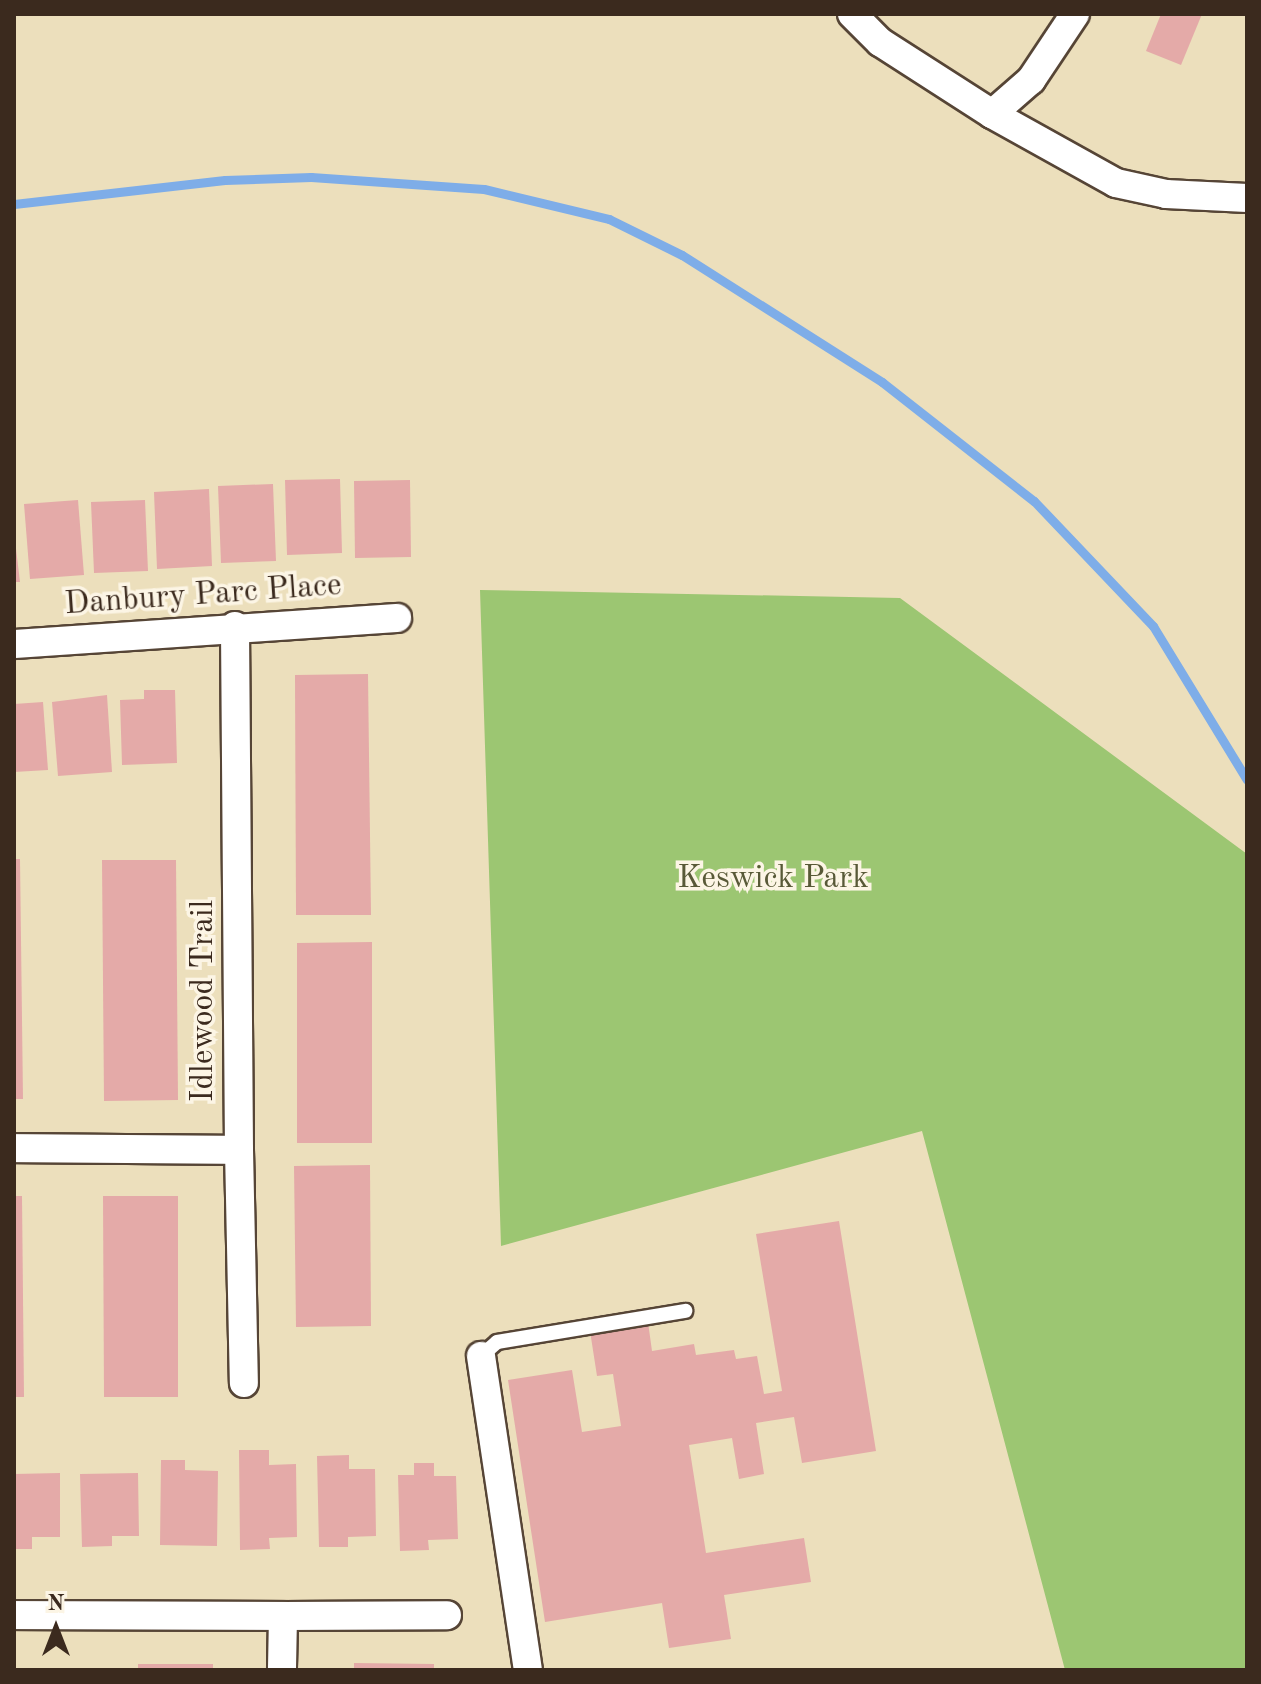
<!DOCTYPE html>
<style>
body{margin:0}
#map{position:relative;width:1261px;height:1684px;overflow:hidden;background:#ecdfbc;font-family:"Old Standard TT",serif}
div>[style]{position:absolute}
.green>*{inset:0;background:#9cc672}
.stream>*{height:9px;margin:-4.5px;padding:0 4.5px;transform-origin:4.5px;border-radius:4.5px;background:#7eade8}
.building>*{inset:0;background:#e4aaa8}
.roads{filter:drop-shadow(2px 0 #564536) drop-shadow(-2px 0 #564536) drop-shadow(0 2px #564536) drop-shadow(0 -2px #564536)}
.service>*{height:14px;margin:-7px;padding:0 7px;transform-origin:7px;border-radius:7px;background:#fff}
.minor>*{height:28px;margin:-14px;padding:0 14px;transform-origin:14px;border-radius:14px;background:#fff}
span{translate:-50% -50%;white-space:nowrap;text-align:center;line-height:1.15;-webkit-text-stroke:7px #fcf5e5;paint-order:stroke}
.street-label{font-size:32px;color:#3b2a1e}
.park-label{font-size:32px;color:#585937}
.frame{position:absolute;inset:0;border:16px solid #3b2a1e;pointer-events:none}
.north{position:absolute;left:16px;top:1588px;width:80px;height:80px;-webkit-text-stroke:6px #fcf5e5;paint-order:stroke;rotate:0deg;font-size:22px;font-weight:700;line-height:32px;text-align:center;color:#3b2a1e}
.north::after{content:'';display:block;margin:auto;width:28px;height:36px;background:#3b2a1e;clip-path:polygon(50% 0,100% 100%,50% 72%,0 100%)}
</style>
<div id="map">
<div class="green">
<i style="clip-path:polygon(480px 590px,900px 598px,1247px 854px,1247px 1670px,1065px 1670px,922px 1131px,501px 1246px)"></i>
</div>
<div class="stream">
<i style="left:14px;top:204px;width:212px;rotate:-6.5deg"></i>
<i style="left:225px;top:180px;width:86px;rotate:-2deg"></i>
<i style="left:311px;top:177px;width:173px;rotate:4deg"></i>
<i style="left:484px;top:189px;width:129px;rotate:13.5deg"></i>
<i style="left:609px;top:219px;width:81px;rotate:26.3deg"></i>
<i style="left:682px;top:255px;width:237px;rotate:32.4deg"></i>
<i style="left:882px;top:382px;width:193px;rotate:38.1deg"></i>
<i style="left:1034px;top:501px;width:173px;rotate:46.4deg"></i>
<i style="left:1153px;top:626px;width:180px;rotate:58.6deg"></i>
</div>
<div class="building">
<i style="clip-path:polygon(1161px 14px,1202px 14px,1181px 65px,1146px 51px)"></i>
<i style="clip-path:polygon(340px 479px,342px 553px,287px 555px,285px 480px)"></i>
<i style="clip-path:polygon(410px 480px,411px 557px,355px 558px,354px 481px)"></i>
<i style="clip-path:polygon(273px 484px,276px 561px,221px 563px,218px 486px)"></i>
<i style="clip-path:polygon(209px 489px,212px 566px,157px 569px,154px 492px)"></i>
<i style="clip-path:polygon(78px 500px,84px 575px,30px 579px,24px 504px)"></i>
<i style="clip-path:polygon(145px 500px,148px 571px,94px 573px,91px 502px)"></i>
<i style="clip-path:polygon(14px 532px,20px 582px,14px 582px)"></i>
<i style="clip-path:polygon(368px 674px,371px 915px,296px 915px,295px 675px)"></i>
<i style="clip-path:polygon(144px 690px,175px 690px,177px 763px,122px 765px,120px 700px,144px 699px)"></i>
<i style="clip-path:polygon(107px 695px,112px 772px,58px 776px,52px 702px)"></i>
<i style="clip-path:polygon(43px 702px,48px 770px,14px 772px,14px 704px)"></i>
<i style="clip-path:polygon(14px 859px,20px 859px,23px 1099px,14px 1099px)"></i>
<i style="clip-path:polygon(102px 860px,176px 860px,178px 1100px,104px 1101px)"></i>
<i style="clip-path:polygon(372px 942px,372px 1143px,297px 1143px,297px 943px)"></i>
<i style="clip-path:polygon(370px 1165px,371px 1326px,296px 1327px,294px 1166px)"></i>
<i style="clip-path:polygon(14px 1196px,22px 1196px,24px 1397px,14px 1397px)"></i>
<i style="clip-path:polygon(103px 1196px,178px 1196px,178px 1397px,104px 1397px)"></i>
<i style="clip-path:polygon(839px 1221px,876px 1451px,802px 1463px,794px 1417px,756px 1423px,764px 1474px,739px 1479px,732px 1438px,689px 1445px,706px 1553px,804px 1538px,811px 1582px,724px 1595px,731px 1639px,669px 1648px,662px 1603px,545px 1622px,508px 1380px,572px 1370px,582px 1432px,621px 1426px,613px 1374px,597px 1376px,590px 1331px,648px 1322px,652px 1351px,694px 1344px,696px 1355px,734px 1350px,736px 1359px,757px 1356px,764px 1394px,782px 1391px,756px 1234px)"></i>
<i style="clip-path:polygon(239px 1450px,269px 1450px,269px 1465px,296px 1464px,297px 1537px,269px 1538px,270px 1549px,240px 1550px)"></i>
<i style="clip-path:polygon(349px 1455px,349px 1469px,375px 1469px,376px 1536px,348px 1537px,348px 1547px,319px 1547px,317px 1456px)"></i>
<i style="clip-path:polygon(161px 1460px,185px 1460px,185px 1470px,218px 1471px,217px 1546px,160px 1545px)"></i>
<i style="clip-path:polygon(414px 1463px,434px 1463px,434px 1476px,456px 1476px,458px 1539px,428px 1540px,429px 1550px,400px 1551px,398px 1475px,414px 1475px)"></i>
<i style="clip-path:polygon(60px 1473px,60px 1537px,32px 1537px,32px 1549px,14px 1549px,14px 1474px)"></i>
<i style="clip-path:polygon(138px 1473px,139px 1536px,112px 1536px,112px 1546px,82px 1547px,80px 1474px)"></i>
<i style="clip-path:polygon(354px 1663px,434px 1664px,434px 1670px,354px 1670px)"></i>
<i style="clip-path:polygon(138px 1664px,213px 1664px,213px 1670px,138px 1670px)"></i>
</div>
<div class="roads">
<div class="service">
<i style="left:481px;top:1356px;width:21px;rotate:-41deg"></i>
<i style="left:497px;top:1342px;width:191px;rotate:-9.4deg"></i>
</div>
<div class="minor">
<i style="left:852px;top:14px;width:40px;rotate:45deg"></i>
<i style="left:880px;top:42px;width:133px;rotate:32.7deg"></i>
<i style="left:992px;top:114px;width:142px;rotate:29.1deg"></i>
<i style="left:1116px;top:183px;width:51px;rotate:12.4deg"></i>
<i style="left:1166px;top:194px;width:81px;rotate:2.8deg"></i>
<i style="left:992px;top:114px;width:52px;rotate:-41.1deg"></i>
<i style="left:1031px;top:80px;width:79px;rotate:-56.3deg"></i>
<i style="left:14px;top:644px;width:384px;rotate:-3.9deg"></i>
<i style="left:14px;top:1148px;width:225px;rotate:0.5deg"></i>
<i style="left:239px;top:1150px;width:524px;rotate:-90.44deg"></i>
<i style="left:239px;top:1150px;width:233px;rotate:88.8deg"></i>
<i style="left:481px;top:1356px;width:317px;rotate:81.5deg"></i>
<i style="left:14px;top:1615px;width:269px;rotate:0.2deg"></i>
<i style="left:283px;top:1616px;width:54px;rotate:91.1deg"></i>
<i style="left:283px;top:1616px;width:164px;rotate:-0.3deg"></i>
</div>
</div>
<div class="street-label">
<span style="left:203px;top:596px;rotate:-4deg">Danbury Parc Place</span>
<span style="left:204px;top:1001px;rotate:-90deg">Idlewood Trail</span>
</div>
<div class="park-label">
<span style="left:773px;top:879px">Keswick Park</span>
</div>
<div class="frame"></div>
<div class="north">N</div>
</div>
